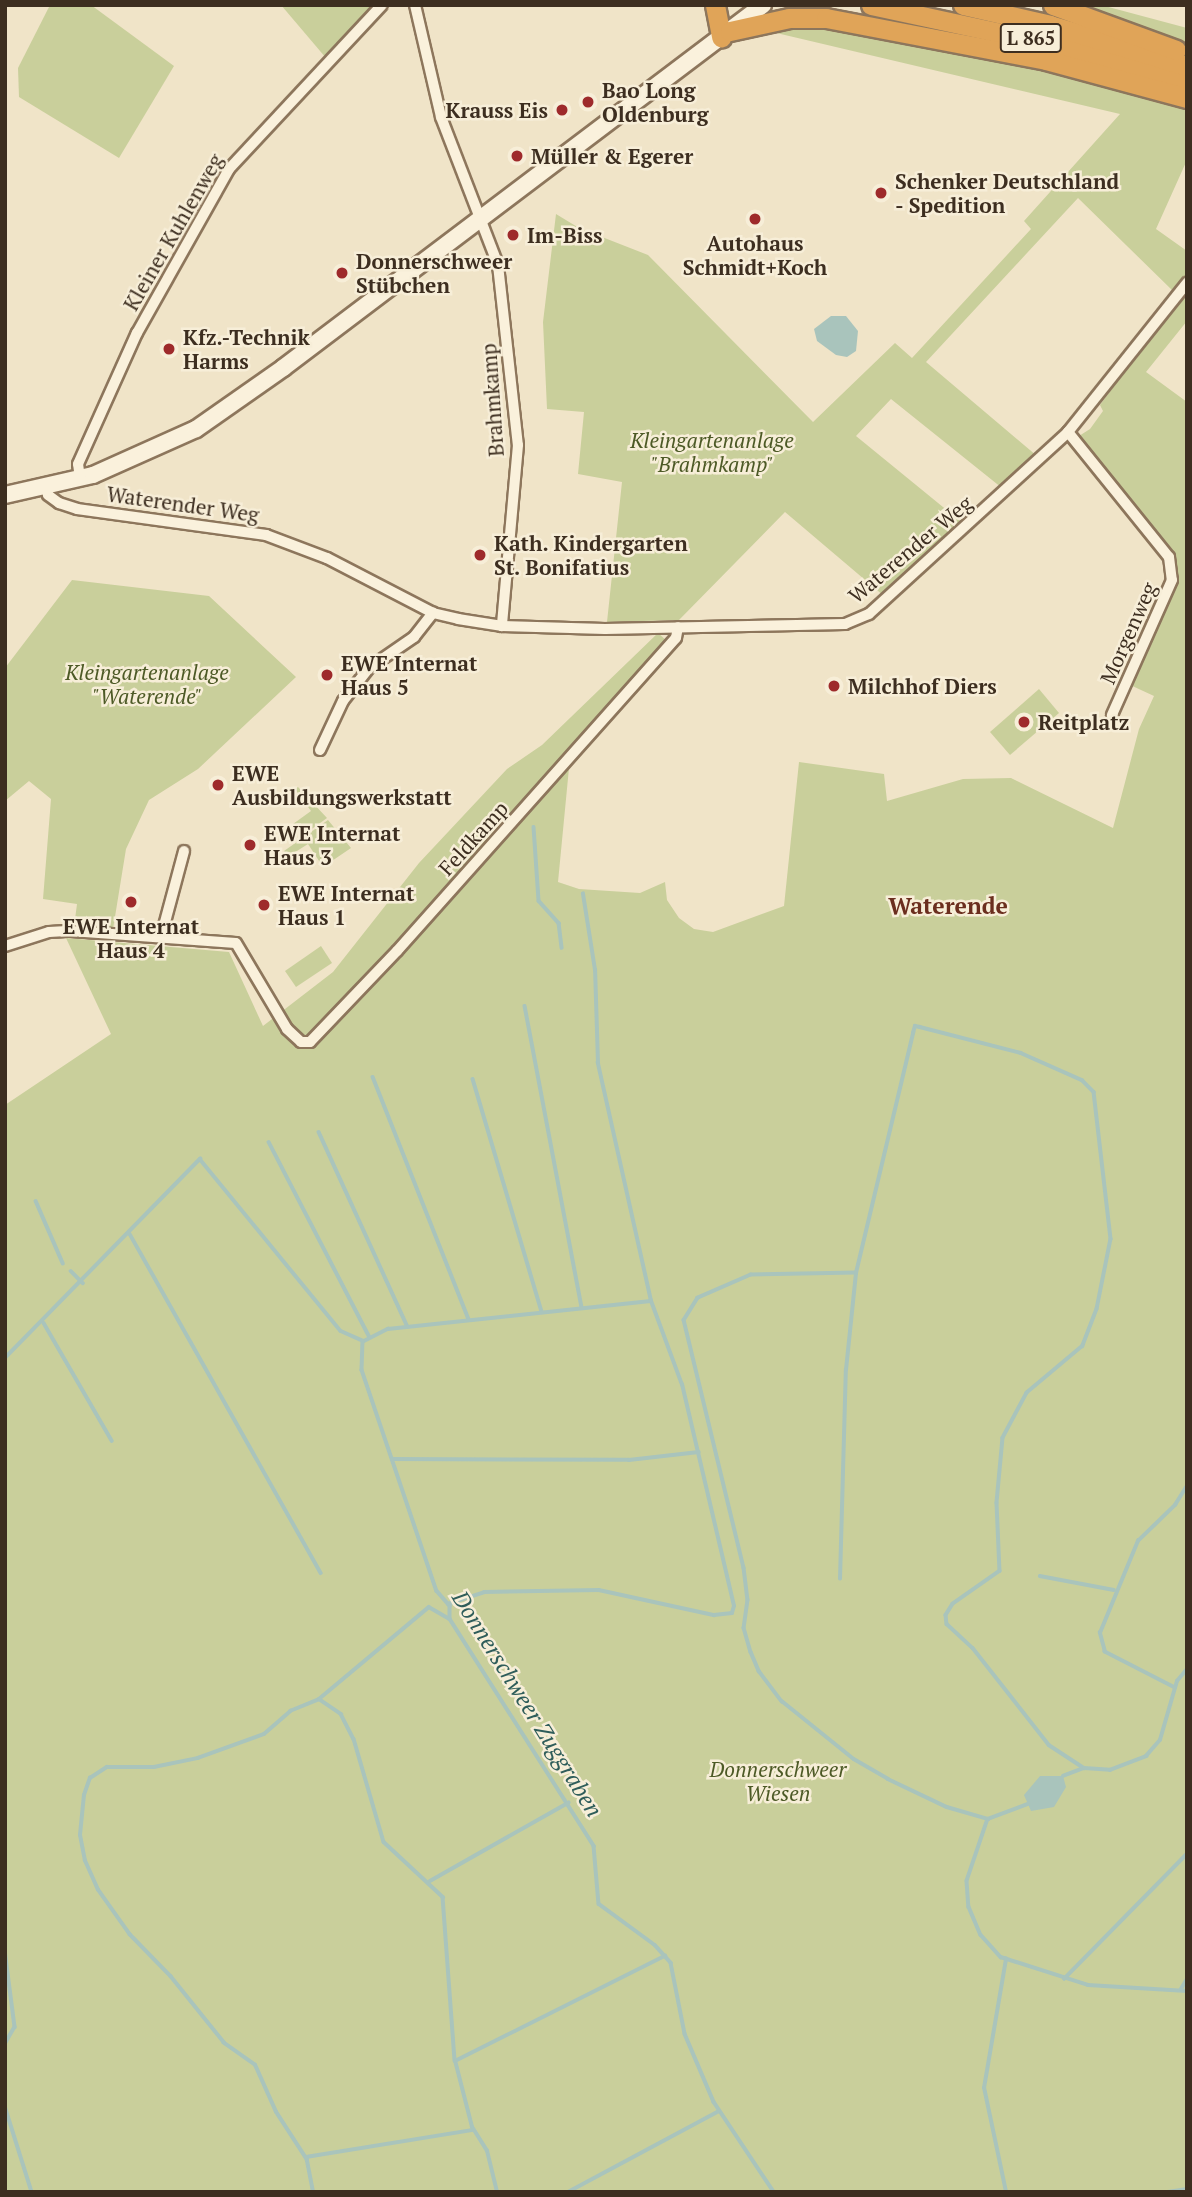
<!DOCTYPE html>
<meta charset="utf-8">
<style>
body{margin:0}
#map{position:relative;width:1192px;height:2197px;overflow:hidden;background:#f0e4c8;font-family:"PT Serif",serif}
div>[style]{position:absolute}
.green>*{inset:0;background:#c9cf9b}
.water>*{inset:0;background:#a9c4bc}
.stream>*{height:3.5px;margin:-1.75px;padding:0 1.75px;transform-origin:1.75px;border-radius:1.75px;background:#a9c4bc}
.roads{filter:drop-shadow(2px 0 #8d765c) drop-shadow(-2px 0 #8d765c) drop-shadow(0 2px #8d765c) drop-shadow(0 -2px #8d765c)}
.street>*{height:10px;margin:-5px;padding:0 5px;transform-origin:5px;border-radius:5px;background:#faf1dc}
.secondary>*{height:16px;margin:-8px;padding:0 8px;transform-origin:8px;border-radius:8px;background:#faf1dc}
.highway>*{height:19px;margin:-9.5px;padding:0 9.5px;transform-origin:9.5px;border-radius:9.5px;background:#e0a458}
.dots>*{width:19px;height:19px;translate:-50% -50%;box-sizing:border-box;border:4px solid #f7eed8;border-radius:50%}
span{translate:-50% -50%;white-space:nowrap;text-align:center;line-height:1.15;-webkit-text-stroke:5px #f7eed8;paint-order:stroke}
.shield-label span{padding:2px 5px;background:#f7eed8;border:2px solid;border-radius:5px;-webkit-text-stroke-width:0}
.shield-label{font-size:19px;color:#3d2e20;font-weight:700}
.poi-label{font-size:21px;color:#3d2e20;font-weight:700}
.left{translate:0 -50%;text-align:left}
.right{translate:-100% -50%;text-align:right}
.street-label{font-size:21px;color:#3d2e20}
.park-label{font-size:21px;color:#4d5a26;font-style:italic}
.neighbourhood-label{font-size:23px;color:#6b2e1e;font-weight:700}
.water-label{font-size:23px;color:#2f5d5a;font-style:italic}
.frame{position:absolute;inset:0;border:7px solid #3d2e20;pointer-events:none}
</style>
<div id="map">
<div class="green">
<i style="clip-path:polygon(50px 5px,91px 5px,174px 66px,119px 158px,19px 97px,18px 68px)"></i>
<i style="clip-path:polygon(281px 5px,374px 5px,326px 58px)"></i>
<i style="clip-path:polygon(1081px 5px,1101px 5px,1187px 28px,1187px 43px)"></i>
<i style="clip-path:polygon(802px 23px,1003px 60px,1187px 106px,1187px 160px,1156px 229px,1187px 251px,1187px 275px,1173px 291px,1078px 198px,926px 362px,1037px 456px,1002px 488px,891px 399px,856px 436px,965px 525px,884px 596px,785px 512px,679px 620px,607px 622px,622px 482px,578px 474px,584px 412px,547px 409px,543px 322px,556px 214px,579px 228px,648px 255px,813px 422px,895px 343px,912px 358px,1031px 229px,1024px 221px,1120px 114px,768px 31px)"></i>
<i style="clip-path:polygon(1187px 288px,1187px 321px,1146px 372px,1187px 402px,1187px 2192px,5px 2192px,5px 1105px,111px 1034px,66px 938px,229px 952px,263px 1026px,333px 972px,419px 863px,507px 769px,542px 745px,658px 633px,668px 642px,563px 762px,569px 768px,558px 882px,579px 889px,640px 893px,665px 882px,667px 900px,679px 918px,694px 929px,713px 932px,784px 906px,799px 762px,884px 774px,887px 801px,963px 779px,1011px 778px,1113px 828px,1139px 729px,1154px 696px,1128px 684px,1176px 579px,1173px 556px,1079px 436px,1090px 429px,1103px 411px,1100px 405px)"></i>
<i style="clip-path:polygon(72px 580px,209px 596px,296px 677px,198px 769px,149px 800px,126px 849px,113px 929px,74px 927px,77px 904px,43px 899px,51px 799px,29px 781px,5px 801px,5px 668px)"></i>
<i style="clip-path:polygon(1039px 689px,1059px 713px,1010px 755px,990px 732px)"></i>
<i style="clip-path:polygon(298px 787px,327px 818px,302px 836px,293px 824px,311px 811px,295px 789px)"></i>
<i style="clip-path:polygon(328px 820px,351px 848px,323px 867px,308px 844px,289px 856px,284px 851px)"></i>
<i style="clip-path:polygon(321px 946px,332px 963px,296px 987px,285px 971px)"></i>
</div>
<div class="water">
<i style="clip-path:polygon(831px 316px,846px 316px,858px 331px,856px 351px,847px 357px,836px 355px,817px 341px,814px 329px)"></i>
<i style="clip-path:polygon(1040px 1776px,1063px 1776px,1066px 1787px,1054px 1807px,1031px 1811px,1024px 1795px)"></i>
</div>
<div class="stream">
<i style="left:534px;top:827px;width:74px;rotate:86.1deg"></i>
<i style="left:539px;top:901px;width:30px;rotate:48deg"></i>
<i style="left:559px;top:923px;width:25px;rotate:83deg"></i>
<i style="left:525px;top:1006px;width:307px;rotate:79.3deg"></i>
<i style="left:373px;top:1077px;width:261px;rotate:68.4deg"></i>
<i style="left:473px;top:1079px;width:243px;rotate:73.5deg"></i>
<i style="left:319px;top:1132px;width:214px;rotate:65.5deg"></i>
<i style="left:269px;top:1142px;width:218px;rotate:62.7deg"></i>
<i style="left:36px;top:1201px;width:68px;rotate:66.5deg"></i>
<i style="left:130px;top:1234px;width:389px;rotate:60.6deg"></i>
<i style="left:71px;top:1271px;width:17px;rotate:45deg"></i>
<i style="left:856px;top:1273px;width:105px;rotate:178.9deg"></i>
<i style="left:751px;top:1275px;width:58px;rotate:156.5deg"></i>
<i style="left:698px;top:1298px;width:26px;rotate:122deg"></i>
<i style="left:684px;top:1320px;width:255px;rotate:76.4deg"></i>
<i style="left:744px;top:1568px;width:32px;rotate:83deg"></i>
<i style="left:748px;top:1600px;width:28px;rotate:98deg"></i>
<i style="left:744px;top:1628px;width:25px;rotate:74deg"></i>
<i style="left:751px;top:1652px;width:21px;rotate:67deg"></i>
<i style="left:759px;top:1671px;width:38px;rotate:53deg"></i>
<i style="left:782px;top:1701px;width:92px;rotate:38.9deg"></i>
<i style="left:854px;top:1759px;width:39px;rotate:30deg"></i>
<i style="left:888px;top:1779px;width:65px;rotate:25.4deg"></i>
<i style="left:947px;top:1807px;width:43px;rotate:16.3deg"></i>
<i style="left:988px;top:1819px;width:43px;rotate:-20.6deg"></i>
<i style="left:44px;top:1323px;width:136px;rotate:60deg"></i>
<i style="left:364px;top:1341px;width:27px;rotate:-27deg"></i>
<i style="left:388px;top:1329px;width:264px;rotate:-6.1deg"></i>
<i style="left:5px;top:1358px;width:279px;rotate:-45.6deg"></i>
<i style="left:200px;top:1159px;width:222px;rotate:50.7deg"></i>
<i style="left:341px;top:1331px;width:24px;rotate:24deg"></i>
<i style="left:363px;top:1341px;width:29px;rotate:92deg"></i>
<i style="left:362px;top:1370px;width:233px;rotate:71.3deg"></i>
<i style="left:437px;top:1591px;width:20px;rotate:49deg"></i>
<i style="left:450px;top:1606px;width:13px;rotate:90deg"></i>
<i style="left:450px;top:1619px;width:269px;rotate:57.6deg"></i>
<i style="left:594px;top:1846px;width:58px;rotate:85.1deg"></i>
<i style="left:599px;top:1904px;width:69px;rotate:36.2deg"></i>
<i style="left:655px;top:1945px;width:24px;rotate:48deg"></i>
<i style="left:671px;top:1963px;width:72px;rotate:78.8deg"></i>
<i style="left:685px;top:2034px;width:74px;rotate:66.9deg"></i>
<i style="left:714px;top:2102px;width:108px;rotate:56.3deg"></i>
<i style="left:392px;top:1459px;width:237px;rotate:0.2deg"></i>
<i style="left:629px;top:1460px;width:70px;rotate:-6.5deg"></i>
<i style="left:1040px;top:1576px;width:75px;rotate:10.7deg"></i>
<i style="left:840px;top:1579px;width:209px;rotate:-88.4deg"></i>
<i style="left:846px;top:1370px;width:98px;rotate:-84.1deg"></i>
<i style="left:856px;top:1273px;width:247px;rotate:-76.6deg"></i>
<i style="left:913px;top:1033px;width:7px;rotate:-74deg"></i>
<i style="left:915px;top:1026px;width:5px;rotate:11deg"></i>
<i style="left:920px;top:1027px;width:104px;rotate:14.4deg"></i>
<i style="left:1021px;top:1053px;width:67px;rotate:23.9deg"></i>
<i style="left:1082px;top:1080px;width:17px;rotate:45deg"></i>
<i style="left:1094px;top:1092px;width:148px;rotate:83.4deg"></i>
<i style="left:1111px;top:1239px;width:71px;rotate:101.3deg"></i>
<i style="left:1097px;top:1309px;width:40px;rotate:111deg"></i>
<i style="left:1083px;top:1346px;width:73px;rotate:140deg"></i>
<i style="left:1027px;top:1393px;width:51px;rotate:118.1deg"></i>
<i style="left:1003px;top:1438px;width:65px;rotate:95.3deg"></i>
<i style="left:997px;top:1503px;width:68px;rotate:87.5deg"></i>
<i style="left:1000px;top:1571px;width:57px;rotate:144.9deg"></i>
<i style="left:953px;top:1604px;width:13px;rotate:122deg"></i>
<i style="left:946px;top:1615px;width:9px;rotate:84deg"></i>
<i style="left:947px;top:1624px;width:35px;rotate:43deg"></i>
<i style="left:973px;top:1648px;width:123px;rotate:51.9deg"></i>
<i style="left:1049px;top:1745px;width:42px;rotate:33.3deg"></i>
<i style="left:448px;top:1604px;width:38px;rotate:-18deg"></i>
<i style="left:484px;top:1592px;width:115px;rotate:-1deg"></i>
<i style="left:599px;top:1590px;width:118px;rotate:12.3deg"></i>
<i style="left:714px;top:1615px;width:18px;rotate:-6deg"></i>
<i style="left:732px;top:1613px;width:7px;rotate:-74deg"></i>
<i style="left:734px;top:1606px;width:227px;rotate:-103.2deg"></i>
<i style="left:682px;top:1385px;width:90px;rotate:-110.3deg"></i>
<i style="left:651px;top:1301px;width:244px;rotate:-102.6deg"></i>
<i style="left:598px;top:1063px;width:93px;rotate:-91.8deg"></i>
<i style="left:595px;top:970px;width:77px;rotate:-99deg"></i>
<i style="left:1175px;top:1688px;width:79px;rotate:-152.8deg"></i>
<i style="left:1105px;top:1652px;width:20px;rotate:-105deg"></i>
<i style="left:1100px;top:1633px;width:100px;rotate:-67.6deg"></i>
<i style="left:1138px;top:1541px;width:52px;rotate:-44.2deg"></i>
<i style="left:1175px;top:1505px;width:22px;rotate:-58deg"></i>
<i style="left:319px;top:1699px;width:27px;rotate:34deg"></i>
<i style="left:341px;top:1714px;width:28px;rotate:63deg"></i>
<i style="left:354px;top:1739px;width:107px;rotate:73.8deg"></i>
<i style="left:384px;top:1842px;width:81px;rotate:43deg"></i>
<i style="left:443px;top:1897px;width:164px;rotate:85.8deg"></i>
<i style="left:1063px;top:1776px;width:22px;rotate:-21deg"></i>
<i style="left:1084px;top:1768px;width:26px;rotate:4deg"></i>
<i style="left:1110px;top:1770px;width:39px;rotate:-21deg"></i>
<i style="left:1146px;top:1756px;width:21px;rotate:-49deg"></i>
<i style="left:1160px;top:1740px;width:61px;rotate:-73.9deg"></i>
<i style="left:1177px;top:1681px;width:16px;rotate:-50deg"></i>
<i style="left:988px;top:1819px;width:65px;rotate:108.7deg"></i>
<i style="left:967px;top:1881px;width:26px;rotate:86deg"></i>
<i style="left:969px;top:1907px;width:30px;rotate:67deg"></i>
<i style="left:981px;top:1935px;width:30px;rotate:48deg"></i>
<i style="left:1001px;top:1957px;width:91px;rotate:17.8deg"></i>
<i style="left:1088px;top:1985px;width:99px;rotate:3.5deg"></i>
<i style="left:430px;top:1881px;width:159px;rotate:-29.5deg"></i>
<i style="left:5px;top:1950px;width:78px;rotate:82.6deg"></i>
<i style="left:15px;top:2027px;width:20px;rotate:120deg"></i>
<i style="left:1064px;top:1979px;width:175px;rotate:-45.5deg"></i>
<i style="left:1181px;top:1989px;width:12px;rotate:-59deg"></i>
<i style="left:5px;top:2106px;width:90px;rotate:72.6deg"></i>
<i style="left:306px;top:2157px;width:169px;rotate:-9.2deg"></i>
<i style="left:313px;top:2192px;width:33px;rotate:-101deg"></i>
<i style="left:307px;top:2160px;width:57px;rotate:-122.9deg"></i>
<i style="left:276px;top:2112px;width:51px;rotate:-114.1deg"></i>
<i style="left:255px;top:2065px;width:38px;rotate:-145deg"></i>
<i style="left:224px;top:2043px;width:85px;rotate:-128.8deg"></i>
<i style="left:171px;top:1977px;width:59px;rotate:-134.3deg"></i>
<i style="left:130px;top:1935px;width:55px;rotate:-125.4deg"></i>
<i style="left:98px;top:1890px;width:32px;rotate:-114deg"></i>
<i style="left:85px;top:1861px;width:26px;rotate:-101deg"></i>
<i style="left:80px;top:1835px;width:40px;rotate:-84.3deg"></i>
<i style="left:84px;top:1795px;width:18px;rotate:-71deg"></i>
<i style="left:90px;top:1778px;width:20px;rotate:-33deg"></i>
<i style="left:107px;top:1767px;width:47px"></i>
<i style="left:154px;top:1767px;width:45px;rotate:-11.6deg"></i>
<i style="left:198px;top:1758px;width:70px;rotate:-20deg"></i>
<i style="left:264px;top:1734px;width:35px;rotate:-41deg"></i>
<i style="left:290px;top:1711px;width:31px;rotate:-22deg"></i>
<i style="left:319px;top:1699px;width:143px;rotate:-39.9deg"></i>
<i style="left:429px;top:1607px;width:24px;rotate:30deg"></i>
<i style="left:497px;top:2192px;width:42px;rotate:-103.7deg"></i>
<i style="left:487px;top:2151px;width:28px;rotate:-122deg"></i>
<i style="left:472px;top:2127px;width:68px;rotate:-104.4deg"></i>
<i style="left:455px;top:2061px;width:235px;rotate:-26.6deg"></i>
<i style="left:568px;top:2192px;width:171px;rotate:-28.2deg"></i>
<i style="left:1006px;top:2192px;width:106px;rotate:-101.9deg"></i>
<i style="left:984px;top:2088px;width:131px;rotate:-80.3deg"></i>
<i style="left:1168px;top:2192px;width:19px;rotate:-9deg"></i>
</div>
<div class="roads">
<div class="street">
<i style="left:415px;top:5px;width:115px;rotate:76.9deg"></i>
<i style="left:441px;top:117px;width:159px;rotate:68.9deg"></i>
<i style="left:498px;top:265px;width:181px;rotate:83.7deg"></i>
<i style="left:518px;top:445px;width:182px;rotate:95.1deg"></i>
<i style="left:1068px;top:432px;width:161px;rotate:51.1deg"></i>
<i style="left:1169px;top:557px;width:23px;rotate:83deg"></i>
<i style="left:1172px;top:580px;width:148px;rotate:114deg"></i>
<i style="left:80px;top:478px;width:14px;rotate:-98deg"></i>
<i style="left:78px;top:464px;width:144px;rotate:-65.8deg"></i>
<i style="left:137px;top:333px;width:188px;rotate:-60.7deg"></i>
<i style="left:229px;top:169px;width:224px;rotate:-47deg"></i>
<i style="left:46px;top:487px;width:8px;rotate:76deg"></i>
<i style="left:48px;top:495px;width:14px;rotate:36deg"></i>
<i style="left:59px;top:503px;width:19px;rotate:18deg"></i>
<i style="left:77px;top:509px;width:191px;rotate:7.8deg"></i>
<i style="left:266px;top:535px;width:65px;rotate:20.7deg"></i>
<i style="left:327px;top:558px;width:119px;rotate:27.4deg"></i>
<i style="left:433px;top:613px;width:26px;rotate:13deg"></i>
<i style="left:458px;top:619px;width:45px;rotate:9deg"></i>
<i style="left:502px;top:626px;width:103px;rotate:1.7deg"></i>
<i style="left:605px;top:629px;width:240px;rotate:-1.2deg"></i>
<i style="left:845px;top:624px;width:26px;rotate:-23deg"></i>
<i style="left:869px;top:614px;width:270px;rotate:-42.4deg"></i>
<i style="left:1068px;top:432px;width:191px;rotate:-51.4deg"></i>
<i style="left:320px;top:750px;width:54px;rotate:-64.9deg"></i>
<i style="left:343px;top:701px;width:42px;rotate:-51.8deg"></i>
<i style="left:369px;top:668px;width:55px;rotate:-34.6deg"></i>
<i style="left:414px;top:637px;width:31px;rotate:-52deg"></i>
<i style="left:161px;top:937px;width:89px;rotate:-75deg"></i>
<i style="left:5px;top:946px;width:46px;rotate:-17.7deg"></i>
<i style="left:49px;top:932px;width:22px;rotate:-3deg"></i>
<i style="left:71px;top:931px;width:165px;rotate:4.2deg"></i>
<i style="left:236px;top:943px;width:100px;rotate:59.3deg"></i>
<i style="left:287px;top:1029px;width:19px;rotate:43deg"></i>
<i style="left:301px;top:1042px;width:9px"></i>
<i style="left:310px;top:1042px;width:126px;rotate:-46.3deg"></i>
<i style="left:397px;top:951px;width:419px;rotate:-48.3deg"></i>
<i style="left:676px;top:638px;width:11px;rotate:-80deg"></i>
</div>
<div class="secondary">
<i style="left:5px;top:495px;width:90px;rotate:-12.8deg"></i>
<i style="left:93px;top:475px;width:113px;rotate:-24.1deg"></i>
<i style="left:196px;top:429px;width:106px;rotate:-35deg"></i>
<i style="left:283px;top:368px;width:602px;rotate:-37.1deg"></i>
</div>
<div class="highway">
<i style="left:715px;top:5px;width:33px;rotate:79deg"></i>
<i style="left:871px;top:5px;width:199px;rotate:12.2deg"></i>
<i style="left:1066px;top:47px;width:127px;rotate:17deg"></i>
<i style="left:963px;top:5px;width:89px;rotate:12.9deg"></i>
<i style="left:1050px;top:25px;width:143px;rotate:16.7deg"></i>
<i style="left:1053px;top:5px;width:131px;rotate:20.1deg"></i>
<i style="left:730px;top:31px;width:60px;rotate:-12.4deg"></i>
<i style="left:789px;top:18px;width:37px"></i>
<i style="left:826px;top:18px;width:224px;rotate:10.8deg"></i>
<i style="left:1046px;top:60px;width:146px;rotate:15.1deg"></i>
</div>
</div>
<div class="dots">
<i style="left:588px;top:102px;background:#9e2a2b"></i>
<i style="left:562px;top:110px;background:#9e2a2b"></i>
<i style="left:517px;top:156px;background:#9e2a2b"></i>
<i style="left:881px;top:193px;background:#9e2a2b"></i>
<i style="left:755px;top:219px;background:#9e2a2b"></i>
<i style="left:513px;top:235px;background:#9e2a2b"></i>
<i style="left:342px;top:273px;background:#9e2a2b"></i>
<i style="left:169px;top:349px;background:#9e2a2b"></i>
<i style="left:480px;top:555px;background:#9e2a2b"></i>
<i style="left:327px;top:675px;background:#9e2a2b"></i>
<i style="left:834px;top:686px;background:#9e2a2b"></i>
<i style="left:1024px;top:722px;background:#9e2a2b"></i>
<i style="left:218px;top:785px;background:#9e2a2b"></i>
<i style="left:250px;top:845px;background:#9e2a2b"></i>
<i style="left:131px;top:902px;background:#9e2a2b"></i>
<i style="left:264px;top:905px;background:#9e2a2b"></i>
</div>
<div class="shield-label">
<span style="left:1031px;top:38px">L 865</span>
</div>
<div class="poi-label">
<span class="left" style="left:602px;top:102px">Bao Long<br>Oldenburg</span>
<span class="right" style="left:548px;top:110px">Krauss Eis</span>
<span class="left" style="left:531px;top:156px">Müller &amp; Egerer</span>
<span class="left" style="left:895px;top:193px">Schenker Deutschland<br>- Spedition</span>
<span class="left" style="left:527px;top:235px">Im-Biss</span>
<span style="left:755px;top:255px">Autohaus<br>Schmidt+Koch</span>
<span class="left" style="left:356px;top:273px">Donnerschweer<br>Stübchen</span>
<span class="left" style="left:183px;top:349px">Kfz.-Technik<br>Harms</span>
<span class="left" style="left:494px;top:555px">Kath. Kindergarten<br>St. Bonifatius</span>
<span class="left" style="left:341px;top:675px">EWE Internat<br>Haus 5</span>
<span class="left" style="left:848px;top:686px">Milchhof Diers</span>
<span class="left" style="left:1038px;top:722px">Reitplatz</span>
<span class="left" style="left:232px;top:785px">EWE<br>Ausbildungswerkstatt</span>
<span class="left" style="left:264px;top:845px">EWE Internat<br>Haus 3</span>
<span class="left" style="left:278px;top:905px">EWE Internat<br>Haus 1</span>
<span style="left:131px;top:938px">EWE Internat<br>Haus 4</span>
</div>
<div class="street-label">
<span style="left:173px;top:232px;rotate:-60deg">Kleiner Kuhlenweg</span>
<span style="left:492px;top:400px;rotate:-94deg">Brahmkamp</span>
<span style="left:183px;top:504px;rotate:8deg">Waterender Weg</span>
<span style="left:910px;top:549px;rotate:-40deg">Waterender Weg</span>
<span style="left:1128px;top:633px;rotate:-66deg">Morgenweg</span>
<span style="left:473px;top:838px;rotate:-48deg">Feldkamp</span>
</div>
<div class="park-label">
<span style="left:712px;top:452px">Kleingartenanlage<br>"Brahmkamp"</span>
<span style="left:147px;top:684px">Kleingartenanlage<br>"Waterende"</span>
<span style="left:778px;top:1781px">Donnerschweer<br>Wiesen</span>
</div>
<div class="neighbourhood-label">
<span style="left:948px;top:906px">Waterende</span>
</div>
<div class="water-label">
<span style="left:527px;top:1704px;rotate:58deg">Donnerschweer Zuggraben</span>
</div>
<div class="frame"></div>
</div>
